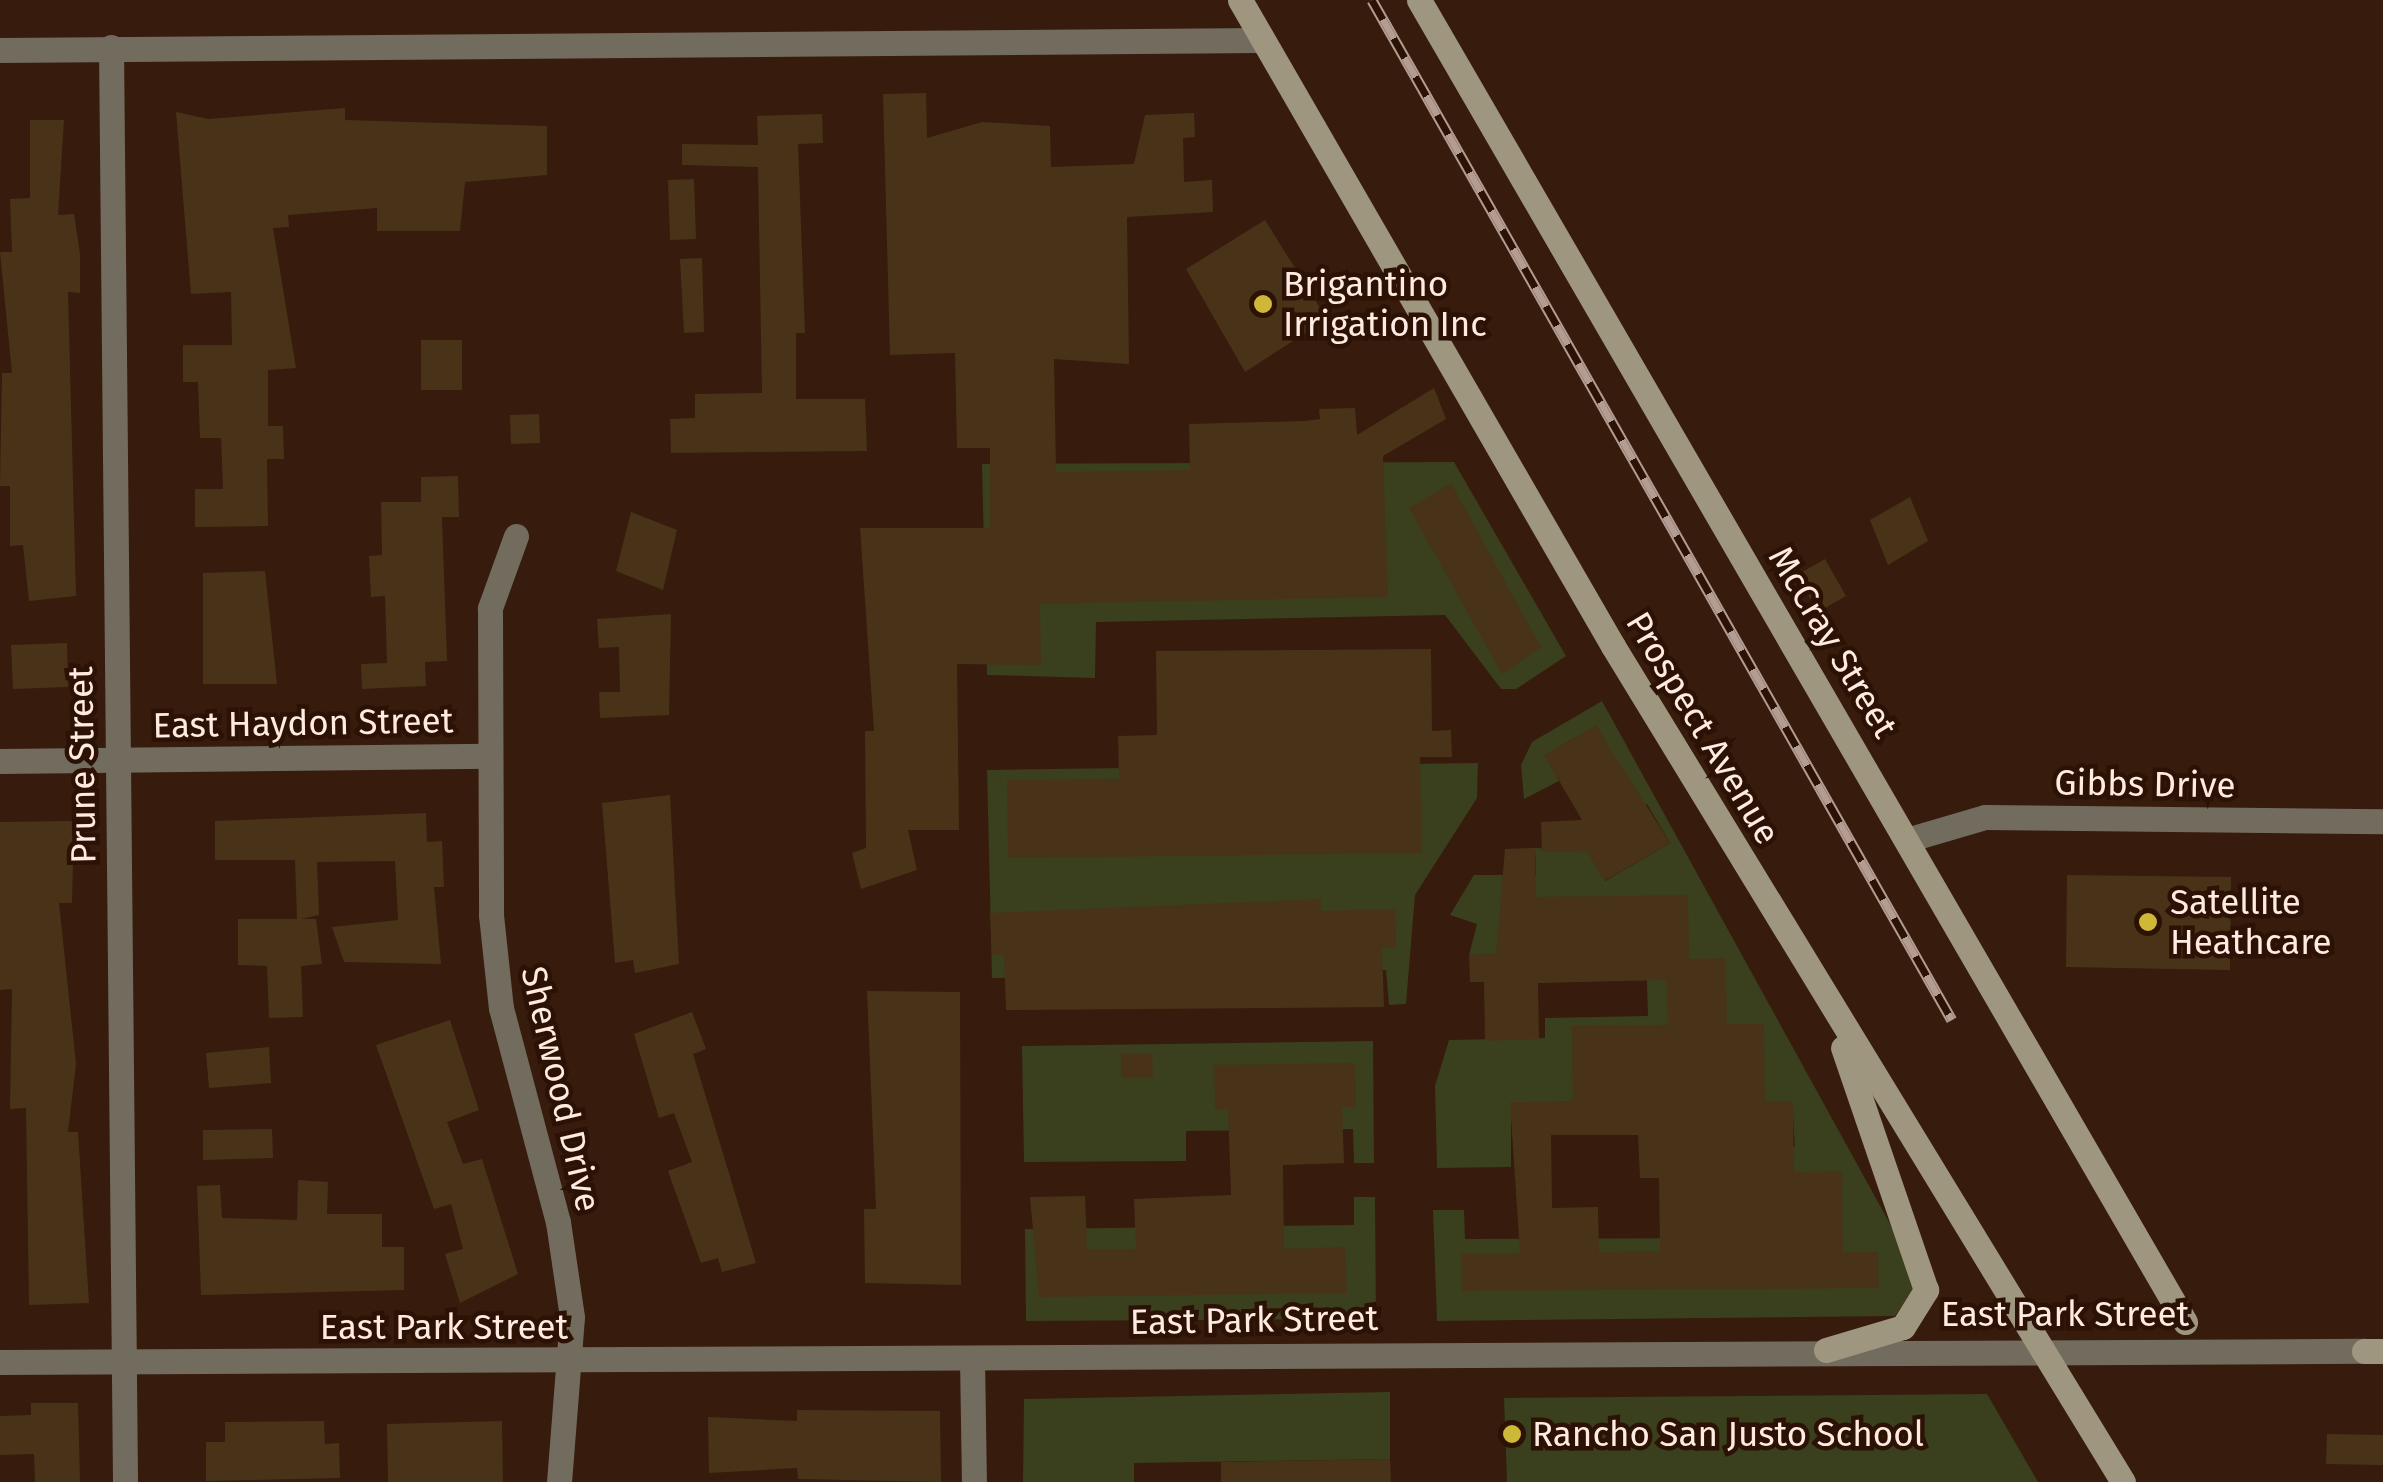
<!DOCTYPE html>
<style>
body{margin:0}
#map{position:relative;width:2383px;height:1482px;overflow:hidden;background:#371b0d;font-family:"Fira Sans",sans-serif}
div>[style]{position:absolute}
.green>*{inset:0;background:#3a3f1d}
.building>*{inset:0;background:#483319}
.street>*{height:25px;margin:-12.5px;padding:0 12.5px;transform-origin:12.5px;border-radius:12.5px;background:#726c5e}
.secondary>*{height:25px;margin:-12.5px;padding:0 12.5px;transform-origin:12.5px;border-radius:12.5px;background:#9f967f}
.rail>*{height:11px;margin-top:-5.5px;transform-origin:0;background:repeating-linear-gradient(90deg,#2c1204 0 22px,#b39c91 0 44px);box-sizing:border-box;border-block:2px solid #b39c91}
.dots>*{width:28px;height:28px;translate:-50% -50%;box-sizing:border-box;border:5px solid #2c1204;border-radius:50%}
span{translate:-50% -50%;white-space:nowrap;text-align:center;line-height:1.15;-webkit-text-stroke:9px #2c1204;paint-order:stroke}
.poi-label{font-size:35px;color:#ffebe2}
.left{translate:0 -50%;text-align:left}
.street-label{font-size:35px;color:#ffebe2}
</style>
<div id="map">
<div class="green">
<i style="clip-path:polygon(1454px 462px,1566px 656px,1516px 689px,1501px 689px,1445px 615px,1096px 622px,1095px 678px,987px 675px,982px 464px)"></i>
<i style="clip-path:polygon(1602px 701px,1916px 1271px,1919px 1282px,1895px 1316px,1437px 1321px,1433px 1210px,1464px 1210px,1465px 1239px,1758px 1238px,1757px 1149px,1795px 1147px,1792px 1101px,1511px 1102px,1511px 1167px,1437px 1168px,1435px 1086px,1449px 1040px,1545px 1038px,1545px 1018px,1648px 1016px,1646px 951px,1469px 955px,1477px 924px,1450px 915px,1474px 875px,1536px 875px,1535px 848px,1587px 850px,1605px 881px,1670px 843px,1647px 804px,1586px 839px,1635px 794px,1596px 726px,1545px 755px,1559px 781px,1524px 799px,1521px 765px,1532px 742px)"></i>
<i style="clip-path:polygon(1478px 763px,1477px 798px,1415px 895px,1406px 1004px,1389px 1005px,1386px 970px,992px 978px,987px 770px)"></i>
<i style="clip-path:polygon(1373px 1041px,1374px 1163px,1354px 1163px,1353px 1129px,1186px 1131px,1186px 1161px,1024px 1162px,1022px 1046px)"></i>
<i style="clip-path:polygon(1354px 1197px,1375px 1197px,1376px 1319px,1026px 1321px,1025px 1229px,1354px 1225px)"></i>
<i style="clip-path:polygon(1390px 1392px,1390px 1459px,1134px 1463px,1134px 1482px,1023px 1482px,1024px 1399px)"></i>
<i style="clip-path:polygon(1987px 1394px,2038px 1482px,1507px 1482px,1504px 1398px)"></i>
</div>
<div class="building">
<i style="clip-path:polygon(926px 93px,927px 138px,982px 122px,1050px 126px,1051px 167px,1134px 164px,1145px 115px,1194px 113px,1195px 137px,1183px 138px,1184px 182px,1212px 180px,1213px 212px,1127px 217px,1129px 364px,1054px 359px,1056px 472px,1190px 470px,1189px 424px,1305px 421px,1320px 419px,1319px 409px,1355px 408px,1357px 435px,1434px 388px,1446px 419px,1383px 456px,1388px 597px,1040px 604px,1041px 665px,957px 664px,959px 830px,908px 830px,917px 870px,861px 889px,852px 853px,866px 848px,865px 731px,874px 731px,860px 528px,990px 528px,990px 448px,957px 448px,955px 353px,890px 355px,883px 94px)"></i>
<i style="clip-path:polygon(345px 108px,345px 120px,547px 126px,547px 175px,465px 182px,460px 231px,377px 231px,377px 208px,288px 215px,289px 227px,273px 228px,296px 368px,268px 370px,268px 426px,283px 426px,284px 459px,267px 459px,268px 526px,195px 527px,195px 489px,223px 489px,221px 438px,200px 438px,198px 382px,183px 382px,183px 345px,232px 345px,231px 292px,191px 294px,176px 112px,208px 119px)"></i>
<i style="clip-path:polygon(822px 114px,823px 143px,798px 144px,805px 333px,796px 333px,796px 399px,865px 399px,867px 451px,671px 453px,670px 419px,695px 418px,695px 394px,762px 393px,758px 167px,682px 165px,682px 144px,758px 145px,757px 116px)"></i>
<i style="clip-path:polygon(30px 120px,64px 120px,58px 215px,74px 214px,80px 254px,80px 293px,68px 292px,76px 596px,29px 601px,23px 545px,10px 546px,10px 486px,0 486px,2px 373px,12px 373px,0 252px,12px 252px,10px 199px,30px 198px)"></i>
<i style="clip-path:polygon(694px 179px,696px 239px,670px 240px,668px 180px)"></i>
<i style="clip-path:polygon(1265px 220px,1327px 319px,1245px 372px,1186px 269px)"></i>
<i style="clip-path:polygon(702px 258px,704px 332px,684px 333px,680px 259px)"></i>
<i style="clip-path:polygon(421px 340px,462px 340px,462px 390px,421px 390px)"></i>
<i style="clip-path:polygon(539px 414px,540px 443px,511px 444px,510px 415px)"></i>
<i style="clip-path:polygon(458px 476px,459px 517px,442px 517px,447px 661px,425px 662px,426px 686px,362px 689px,361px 664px,387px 663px,385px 596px,371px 597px,369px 556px,382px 555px,381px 502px,421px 502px,421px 477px)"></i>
<i style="clip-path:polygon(1451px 483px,1541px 647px,1502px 674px,1409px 508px)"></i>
<i style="clip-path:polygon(1910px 497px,1928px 541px,1888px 565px,1870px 520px)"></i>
<i style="clip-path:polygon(631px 512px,677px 530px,663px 590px,616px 571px)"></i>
<i style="clip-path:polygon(1825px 559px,1846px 596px,1818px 612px,1797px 575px)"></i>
<i style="clip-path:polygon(265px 571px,277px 684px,203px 684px,203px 573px)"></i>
<i style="clip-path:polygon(671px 614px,669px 715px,600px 718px,599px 692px,620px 692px,619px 647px,599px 648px,597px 619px)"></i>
<i style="clip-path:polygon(67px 643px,68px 687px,13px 689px,11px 645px)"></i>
<i style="clip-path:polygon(1431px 649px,1432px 731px,1451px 730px,1452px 757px,1420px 757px,1422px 853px,1008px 858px,1007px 780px,1119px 779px,1118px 736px,1157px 735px,1156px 651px)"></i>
<i style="clip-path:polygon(1596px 726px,1670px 843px,1604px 881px,1587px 851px,1542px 852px,1541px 822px,1582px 820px,1544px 755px)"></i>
<i style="clip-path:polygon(670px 795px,679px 964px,635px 973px,633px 960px,615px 963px,602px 803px)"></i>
<i style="clip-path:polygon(426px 813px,427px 842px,442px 841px,444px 887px,434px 887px,441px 964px,344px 962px,332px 927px,398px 920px,395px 861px,317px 862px,319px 915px,301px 919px,316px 919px,322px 964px,301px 966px,303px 1017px,269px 1018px,267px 966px,238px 965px,238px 919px,297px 919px,295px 860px,215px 860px,215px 821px)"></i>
<i style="clip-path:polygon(74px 821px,72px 903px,59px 903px,76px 1064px,68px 1132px,78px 1132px,89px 1303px,29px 1305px,26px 1108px,10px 1109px,12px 989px,0 990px,0 822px)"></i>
<i style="clip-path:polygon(evenodd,1535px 848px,1536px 897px,1688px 895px,1689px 959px,1725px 958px,1727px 1024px,1764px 1024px,1765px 1101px,1793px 1101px,1794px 1172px,1842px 1171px,1843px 1252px,1878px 1252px,1879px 1288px,1462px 1291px,1461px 1254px,1520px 1253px,1510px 1102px,1573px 1102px,1572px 1026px,1668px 1025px,1666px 980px,1538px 983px,1539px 1039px,1485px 1041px,1484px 982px,1470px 982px,1469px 955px,1496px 954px,1505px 849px,1535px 848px,1551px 1135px,1638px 1135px,1640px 1178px,1659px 1178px,1660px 1251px,1599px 1252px,1598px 1207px,1552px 1208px,1551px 1135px)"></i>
<i style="clip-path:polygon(2067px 875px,2231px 877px,2230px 970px,2066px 967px)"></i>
<i style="clip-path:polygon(1321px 899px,1321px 911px,1395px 909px,1396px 948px,1382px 948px,1384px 1007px,1006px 1010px,1004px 955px,992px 955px,990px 913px)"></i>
<i style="clip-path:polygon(867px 991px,960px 992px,961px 1285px,865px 1283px,864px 1209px,876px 1209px)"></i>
<i style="clip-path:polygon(692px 1012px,706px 1049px,693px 1054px,756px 1263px,722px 1272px,718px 1258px,701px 1263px,668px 1171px,692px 1162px,674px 1113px,659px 1118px,634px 1034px)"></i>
<i style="clip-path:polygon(450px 1020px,479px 1110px,447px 1122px,463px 1164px,482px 1159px,518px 1274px,460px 1303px,445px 1254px,463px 1249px,451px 1204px,434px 1209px,376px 1045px)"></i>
<i style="clip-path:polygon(269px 1047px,271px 1083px,209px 1088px,206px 1053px)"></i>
<i style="clip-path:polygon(1152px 1053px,1153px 1077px,1121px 1078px,1121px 1054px)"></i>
<i style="clip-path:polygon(1355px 1063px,1356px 1107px,1342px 1107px,1344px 1163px,1283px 1165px,1284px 1249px,1345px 1247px,1347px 1293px,1039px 1297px,1030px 1197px,1085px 1196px,1087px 1250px,1136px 1249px,1134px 1199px,1231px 1195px,1228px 1109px,1215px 1109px,1214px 1065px)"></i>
<i style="clip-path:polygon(272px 1129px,273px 1158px,203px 1160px,203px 1130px)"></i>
<i style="clip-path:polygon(298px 1180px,328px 1182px,327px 1214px,382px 1214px,382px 1247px,404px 1247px,404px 1290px,201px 1295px,197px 1186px,220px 1185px,222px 1218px,297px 1220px)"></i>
<i style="clip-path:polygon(31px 1403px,78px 1403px,80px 1482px,35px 1482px,34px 1454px,0 1455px,0 1416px,31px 1415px)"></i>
<i style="clip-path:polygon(797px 1410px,940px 1411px,941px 1482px,798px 1479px,797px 1468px,709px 1473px,708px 1417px,797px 1421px)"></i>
<i style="clip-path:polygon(324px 1421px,325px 1444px,339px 1443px,340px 1478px,206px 1481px,206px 1442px,225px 1442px,225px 1422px)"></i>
<i style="clip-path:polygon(502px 1421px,503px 1482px,388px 1482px,387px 1424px)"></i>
<i style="clip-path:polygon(2327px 1434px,2383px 1435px,2383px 1465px,2326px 1464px)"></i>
<i style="clip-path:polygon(1390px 1459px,1391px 1482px,1221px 1482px,1221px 1462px)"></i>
</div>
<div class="street">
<i style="left:111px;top:47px;width:1435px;rotate:89.44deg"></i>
<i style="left:0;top:50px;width:1261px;rotate:-0.45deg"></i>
<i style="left:516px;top:536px;width:77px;rotate:109.9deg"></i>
<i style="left:490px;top:608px;width:307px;rotate:89.8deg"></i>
<i style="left:491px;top:915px;width:94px;rotate:83.9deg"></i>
<i style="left:501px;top:1008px;width:221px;rotate:75.1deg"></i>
<i style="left:558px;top:1222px;width:96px;rotate:81.6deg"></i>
<i style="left:572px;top:1317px;width:166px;rotate:94.5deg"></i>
<i style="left:0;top:761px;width:490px;rotate:-0.6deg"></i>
<i style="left:1910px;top:839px;width:78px;rotate:-16.3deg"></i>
<i style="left:1985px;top:817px;width:398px;rotate:0.6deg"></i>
<i style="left:972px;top:1358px;width:124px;rotate:89.1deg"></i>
<i style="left:0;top:1362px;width:2364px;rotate:-0.27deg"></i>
</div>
<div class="secondary">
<i style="left:1240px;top:0;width:746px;rotate:60deg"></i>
<i style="left:1613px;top:646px;width:979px;rotate:58.61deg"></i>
<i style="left:1419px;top:0;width:1528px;rotate:59.91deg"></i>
<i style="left:1826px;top:1350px;width:80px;rotate:-16.6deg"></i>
<i style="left:1903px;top:1327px;width:44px;rotate:-58.1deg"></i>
<i style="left:1926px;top:1290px;width:256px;rotate:-108.9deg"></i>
<i style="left:2364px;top:1351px;width:19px"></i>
</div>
<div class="rail">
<i style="left:1372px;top:0;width:1173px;rotate:60.38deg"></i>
</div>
<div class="dots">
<i style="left:1263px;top:304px;background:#ceb837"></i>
<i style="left:2148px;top:922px;background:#ceb837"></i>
<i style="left:1512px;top:1434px;background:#ceb837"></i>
</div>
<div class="poi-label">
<span class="left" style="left:1283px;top:304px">Brigantino<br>Irrigation Inc</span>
<span class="left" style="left:2170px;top:922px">Satellite<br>Heathcare</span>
<span class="left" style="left:1532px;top:1434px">Rancho San Justo School</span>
</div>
<div class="street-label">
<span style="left:1833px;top:642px;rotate:59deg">McCray Street</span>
<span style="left:303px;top:723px;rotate:-1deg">East Haydon Street</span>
<span style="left:1703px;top:728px;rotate:59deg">Prospect Avenue</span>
<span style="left:82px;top:765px;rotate:-91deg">Prune Street</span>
<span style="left:2145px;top:784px;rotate:1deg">Gibbs Drive</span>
<span style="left:561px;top:1089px;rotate:77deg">Sherwood Drive</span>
<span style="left:2065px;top:1314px">East Park Street</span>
<span style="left:1254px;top:1320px;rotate:-1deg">East Park Street</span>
<span style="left:444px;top:1327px">East Park Street</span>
</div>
</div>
